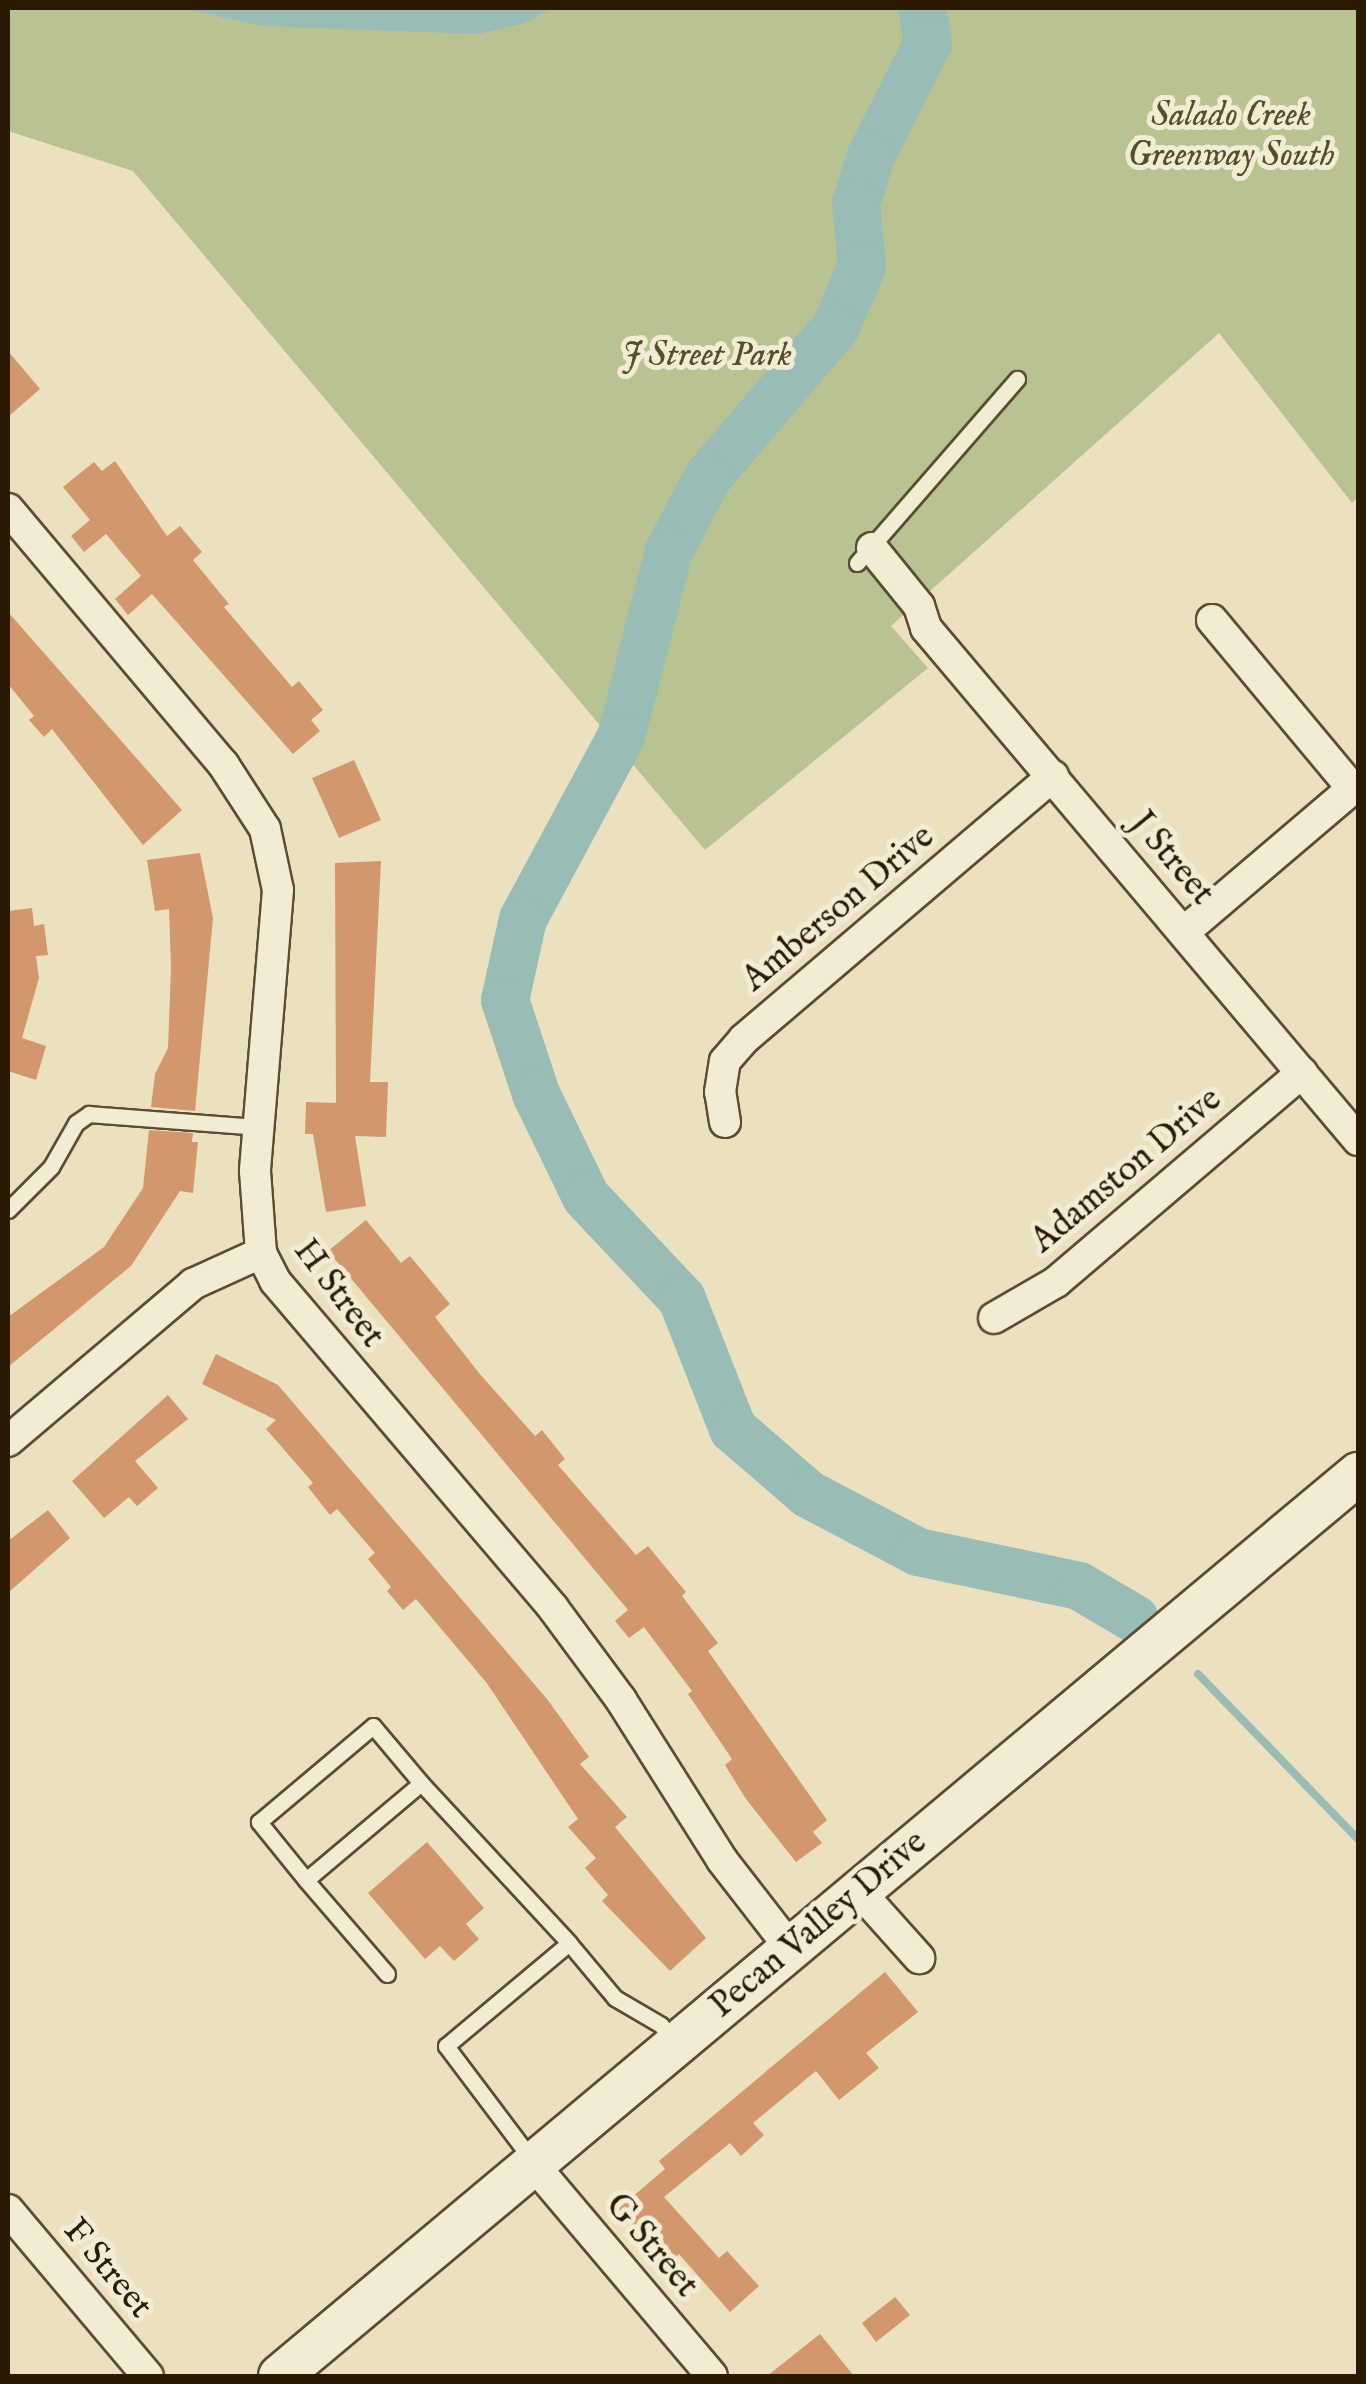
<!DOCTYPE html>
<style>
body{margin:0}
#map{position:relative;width:1366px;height:2384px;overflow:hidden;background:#ece1be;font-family:"IM FELL English",serif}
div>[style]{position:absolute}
.green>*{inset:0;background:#b9c291}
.water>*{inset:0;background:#99bcb7}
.stream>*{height:8px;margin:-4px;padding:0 4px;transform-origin:4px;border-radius:4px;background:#99bcb7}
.river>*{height:48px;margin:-24px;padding:0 24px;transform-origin:24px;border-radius:24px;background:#99bcb7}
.building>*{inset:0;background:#d2976c}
.roads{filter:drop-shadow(2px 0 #5b4c32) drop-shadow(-2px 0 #5b4c32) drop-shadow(0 2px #5b4c32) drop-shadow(0 -2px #5b4c32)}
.service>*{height:15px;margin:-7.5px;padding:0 7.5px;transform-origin:7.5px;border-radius:7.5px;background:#f3ecd5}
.minor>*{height:30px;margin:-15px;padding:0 15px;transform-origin:15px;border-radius:15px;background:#f3ecd5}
.secondary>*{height:42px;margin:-21px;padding:0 21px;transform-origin:21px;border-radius:21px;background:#f3ecd5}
span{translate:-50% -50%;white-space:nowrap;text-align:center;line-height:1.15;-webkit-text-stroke:10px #f3ecd5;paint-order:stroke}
.park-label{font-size:35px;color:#564c2e;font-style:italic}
.street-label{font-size:35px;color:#2b1a04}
.frame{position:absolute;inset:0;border:10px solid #2b1a04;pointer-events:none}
</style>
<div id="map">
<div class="green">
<i style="clip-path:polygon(8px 8px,1358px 8px,1358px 497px,1352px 503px,1219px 333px,891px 626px,928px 668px,705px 850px,133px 171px,8px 131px)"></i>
</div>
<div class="water">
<i style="clip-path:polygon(181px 8px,552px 8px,525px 23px,478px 34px,262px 26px)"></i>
</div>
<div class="stream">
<i style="left:1198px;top:1674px;width:230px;rotate:45.9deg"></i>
</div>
<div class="river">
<i style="left:922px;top:8px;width:36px;rotate:80deg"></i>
<i style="left:928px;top:43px;width:129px;rotate:116.8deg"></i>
<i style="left:870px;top:158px;width:48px;rotate:106.9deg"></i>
<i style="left:856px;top:204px;width:62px;rotate:84.5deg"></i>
<i style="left:862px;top:266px;width:66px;rotate:113.1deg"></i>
<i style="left:836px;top:327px;width:197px;rotate:130.5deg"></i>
<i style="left:708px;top:477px;width:84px;rotate:117.8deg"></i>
<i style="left:669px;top:551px;width:192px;rotate:104.5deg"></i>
<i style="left:621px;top:737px;width:207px;rotate:118.3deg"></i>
<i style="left:523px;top:919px;width:83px;rotate:102.5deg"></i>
<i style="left:505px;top:1000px;width:99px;rotate:71.7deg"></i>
<i style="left:536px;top:1094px;width:114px;rotate:64.1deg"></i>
<i style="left:586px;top:1197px;width:140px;rotate:46.7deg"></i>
<i style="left:682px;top:1299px;width:140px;rotate:68.6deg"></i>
<i style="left:733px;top:1429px;width:99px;rotate:40.9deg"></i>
<i style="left:808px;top:1494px;width:124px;rotate:27.8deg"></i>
<i style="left:918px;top:1552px;width:165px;rotate:11.9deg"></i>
<i style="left:1079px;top:1586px;width:65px;rotate:30.5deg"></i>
</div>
<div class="building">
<i style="clip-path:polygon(8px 351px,40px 389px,8px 417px)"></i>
<i style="clip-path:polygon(115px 461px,167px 536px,180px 526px,202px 552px,193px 560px,229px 604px,224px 607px,292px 687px,299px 681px,323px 710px,311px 720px,320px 731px,293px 754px,152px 594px,128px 615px,115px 599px,141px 576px,106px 534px,84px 552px,71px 536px,90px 520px,63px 487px,94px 462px,102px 471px)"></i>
<i style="clip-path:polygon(8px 612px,182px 810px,143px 845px,52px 729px,44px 737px,29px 720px,34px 716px,8px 684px)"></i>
<i style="clip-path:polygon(354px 760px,381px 820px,339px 838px,312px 778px)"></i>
<i style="clip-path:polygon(200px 853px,213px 918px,195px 1111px,151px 1107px,155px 1074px,168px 1048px,171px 968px,169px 909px,155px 911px,147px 860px)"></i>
<i style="clip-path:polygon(381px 861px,370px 1082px,388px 1082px,386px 1137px,355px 1136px,366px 1206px,326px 1212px,313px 1134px,305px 1134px,306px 1102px,336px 1103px,335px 863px)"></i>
<i style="clip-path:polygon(32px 908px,34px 926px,44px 924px,48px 955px,36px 956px,39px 978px,22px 1038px,46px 1046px,36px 1080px,8px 1071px,8px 911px)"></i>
<i style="clip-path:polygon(149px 1130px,193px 1133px,192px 1142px,198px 1142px,193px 1193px,180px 1191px,131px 1266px,8px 1367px,8px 1317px,104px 1247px,143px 1188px)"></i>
<i style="clip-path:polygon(366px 1220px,401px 1263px,410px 1256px,450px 1304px,435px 1317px,479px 1373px,535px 1436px,542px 1430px,565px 1459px,558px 1465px,636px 1555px,648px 1546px,686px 1592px,682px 1596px,718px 1643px,708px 1651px,827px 1820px,813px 1832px,822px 1843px,796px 1862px,746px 1799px,725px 1765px,732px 1759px,688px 1694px,692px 1691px,644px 1627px,629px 1638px,615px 1621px,628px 1610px,328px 1251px)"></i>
<i style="clip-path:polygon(216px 1354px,278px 1385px,547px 1699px,589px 1757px,580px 1764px,627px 1817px,615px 1827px,706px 1938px,670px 1971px,602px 1901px,608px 1895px,585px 1868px,596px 1858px,568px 1827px,578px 1819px,486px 1682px,416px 1599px,403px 1610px,387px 1591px,391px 1587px,368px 1559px,375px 1553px,337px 1509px,330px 1515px,308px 1487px,313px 1483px,266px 1429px,276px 1420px,202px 1384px)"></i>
<i style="clip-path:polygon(168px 1395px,188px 1419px,135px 1461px,158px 1488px,137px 1506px,129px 1497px,104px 1518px,72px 1481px)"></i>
<i style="clip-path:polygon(48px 1510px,70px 1538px,8px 1593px,8px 1541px)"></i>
<i style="clip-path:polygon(427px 1842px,484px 1908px,466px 1924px,479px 1939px,454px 1961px,440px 1946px,425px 1959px,368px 1893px)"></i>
<i style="clip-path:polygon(885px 1972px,918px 2012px,866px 2053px,879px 2068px,839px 2100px,816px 2071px,753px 2123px,764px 2135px,741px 2156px,730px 2143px,664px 2197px,719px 2258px,727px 2251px,759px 2286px,730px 2312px,679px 2254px,675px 2258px,653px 2232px,644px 2239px,618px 2209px,665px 2169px,659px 2161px)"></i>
<i style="clip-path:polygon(895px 2297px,910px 2315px,876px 2342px,862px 2323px)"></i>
<i style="clip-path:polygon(820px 2334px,854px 2376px,767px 2376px)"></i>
</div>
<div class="roads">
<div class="service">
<i style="left:857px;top:563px;width:244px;rotate:-49deg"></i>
<i style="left:8px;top:1210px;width:61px;rotate:-45deg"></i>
<i style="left:51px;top:1167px;width:51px;rotate:-60.4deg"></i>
<i style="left:76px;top:1123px;width:16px;rotate:-35deg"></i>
<i style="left:89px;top:1114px;width:170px;rotate:4.4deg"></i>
<i style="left:306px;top:1880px;width:75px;rotate:-129deg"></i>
<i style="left:259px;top:1822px;width:149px;rotate:-40.1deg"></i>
<i style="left:373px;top:1726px;width:75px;rotate:49.9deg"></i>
<i style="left:387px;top:1974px;width:124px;rotate:-130.8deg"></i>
<i style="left:306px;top:1880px;width:150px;rotate:-40.1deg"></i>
<i style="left:421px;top:1783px;width:218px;rotate:47.2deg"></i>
<i style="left:532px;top:2160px;width:143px;rotate:-127deg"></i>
<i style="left:446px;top:2046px;width:160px;rotate:-39.9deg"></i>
<i style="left:569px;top:1943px;width:72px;rotate:50.1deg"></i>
<i style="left:615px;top:1998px;width:53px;rotate:30.4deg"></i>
<i style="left:661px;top:2025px;width:23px;rotate:52deg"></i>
</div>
<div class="minor">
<i style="left:8px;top:509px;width:334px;rotate:49.9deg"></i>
<i style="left:223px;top:764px;width:77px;rotate:57.1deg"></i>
<i style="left:265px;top:829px;width:62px;rotate:78deg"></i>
<i style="left:278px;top:890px;width:282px;rotate:94.7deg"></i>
<i style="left:255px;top:1171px;width:82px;rotate:85.8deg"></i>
<i style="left:261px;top:1253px;width:31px;rotate:63deg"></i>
<i style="left:275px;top:1281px;width:429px;rotate:49.6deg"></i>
<i style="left:553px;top:1608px;width:114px;rotate:53.5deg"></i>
<i style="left:621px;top:1700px;width:189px;rotate:57.7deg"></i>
<i style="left:722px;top:1860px;width:113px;rotate:52.2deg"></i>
<i style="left:872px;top:548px;width:75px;rotate:51deg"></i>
<i style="left:919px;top:606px;width:23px;rotate:72deg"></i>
<i style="left:926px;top:628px;width:670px;rotate:49.84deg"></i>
<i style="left:1212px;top:620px;width:220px;rotate:50.2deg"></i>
<i style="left:1184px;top:932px;width:228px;rotate:-40.4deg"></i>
<i style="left:725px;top:1122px;width:30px;rotate:-99deg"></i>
<i style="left:720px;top:1092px;width:31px;rotate:-81deg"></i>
<i style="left:725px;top:1061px;width:29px;rotate:-49deg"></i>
<i style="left:744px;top:1039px;width:406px;rotate:-40.4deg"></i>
<i style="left:994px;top:1318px;width:72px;rotate:-30.1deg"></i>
<i style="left:1056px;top:1282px;width:323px;rotate:-40.4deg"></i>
<i style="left:8px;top:1441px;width:243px;rotate:-40.3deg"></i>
<i style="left:193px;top:1284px;width:75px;rotate:-24.5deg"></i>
<i style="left:860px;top:1892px;width:89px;rotate:48.2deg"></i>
<i style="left:533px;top:2164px;width:277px;rotate:49.8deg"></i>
<i style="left:8px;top:2210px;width:217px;rotate:49.9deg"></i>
</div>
<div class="secondary">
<i style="left:280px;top:2376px;width:1406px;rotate:-39.92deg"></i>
</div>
</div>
<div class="park-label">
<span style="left:1231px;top:136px">Salado Creek<br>Greenway South</span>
<span style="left:707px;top:356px">J Street Park</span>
</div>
<div class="street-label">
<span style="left:1171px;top:859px;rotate:50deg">J Street</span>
<span style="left:839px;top:909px;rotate:-40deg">Amberson Drive</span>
<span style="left:1127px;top:1171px;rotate:-40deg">Adamston Drive</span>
<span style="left:338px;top:1294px;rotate:53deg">H Street</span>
<span style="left:819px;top:1925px;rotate:-40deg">Pecan Valley Drive</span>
<span style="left:651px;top:2246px;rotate:50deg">G Street</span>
<span style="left:107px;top:2269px;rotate:50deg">F Street</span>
</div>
<div class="frame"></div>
</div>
